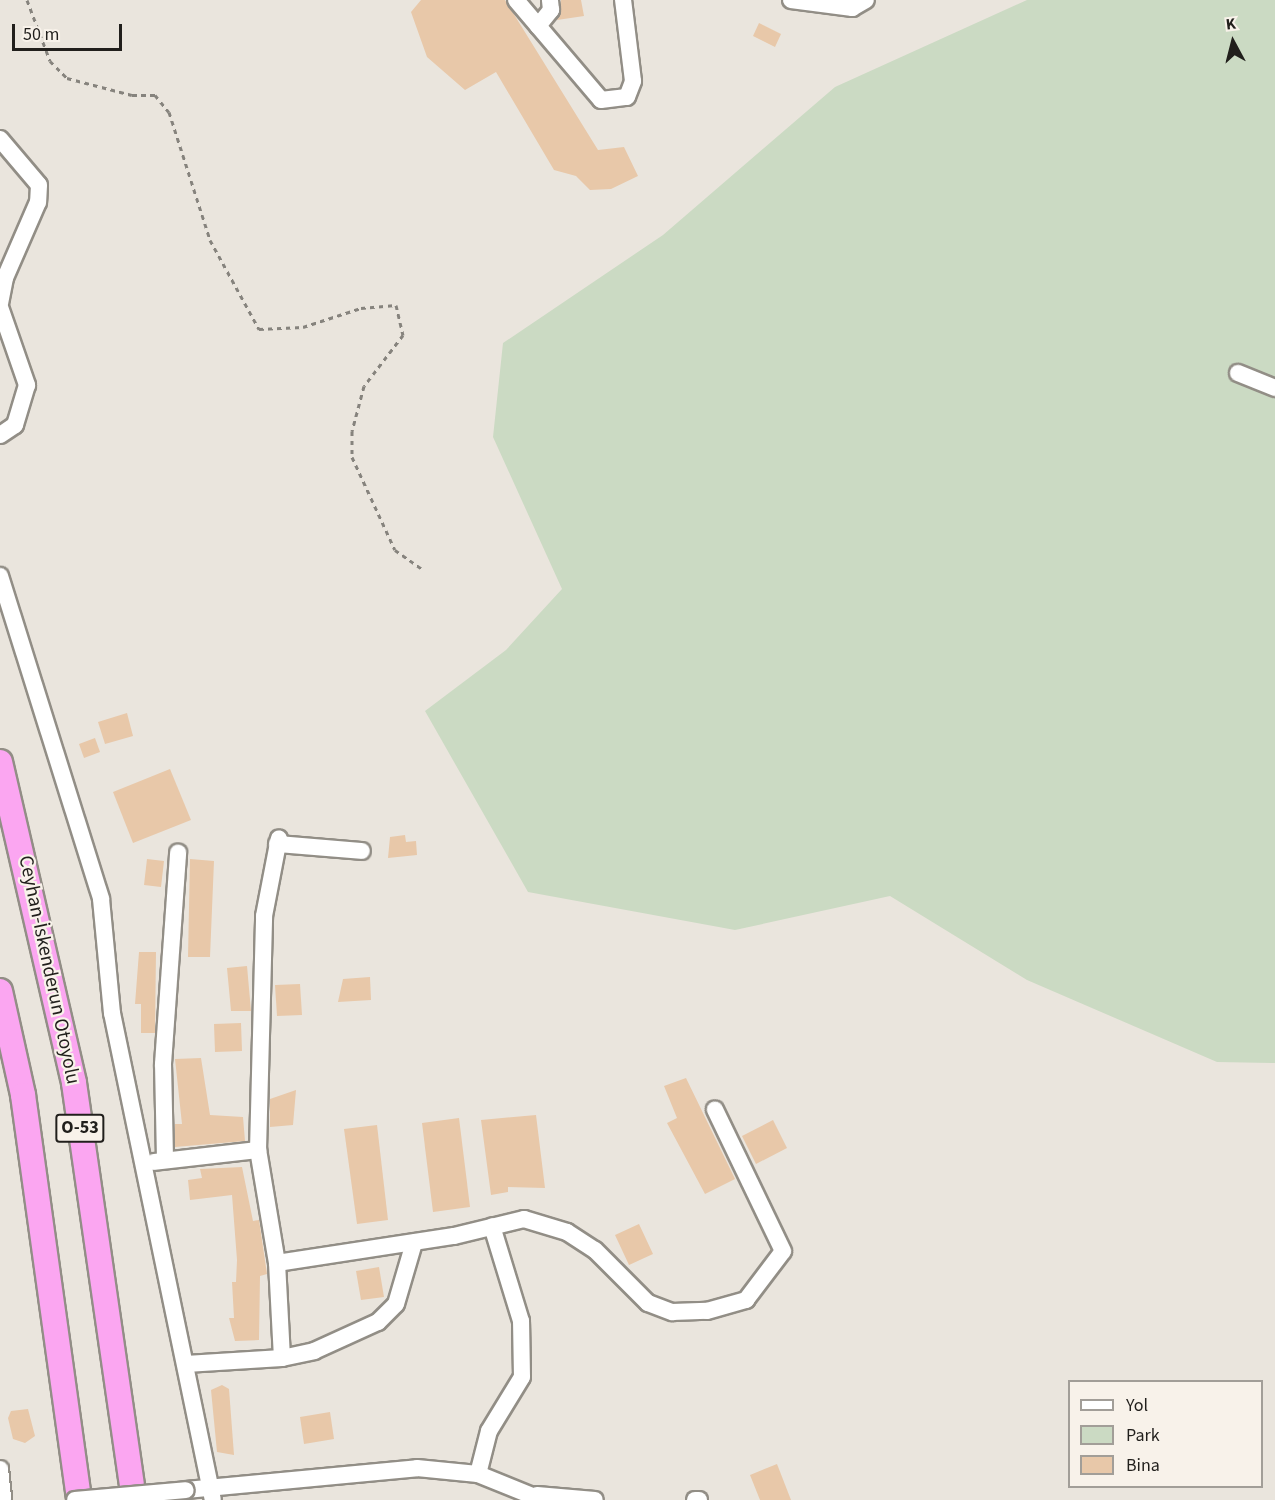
<!DOCTYPE html>
<meta charset="utf-8">
<style>
body{margin:0}
#map{position:relative;width:1275px;height:1500px;overflow:hidden;background:#eae5dd;font-family:"Source Sans 3",sans-serif}
div>[style]{position:absolute}
.green>*{inset:0;background:#cbdac3}
.building>*{inset:0;background:#e8c8a9}
.path>*{height:3px;margin-top:-1.5px;transform-origin:0;background:repeating-linear-gradient(90deg,#86837d 0 4.5px,transparent 0 9px)}
.roads{filter:drop-shadow(2px 0 #928e86) drop-shadow(-2px 0 #928e86) drop-shadow(0 2px #928e86) drop-shadow(0 -2px #928e86)}
.minor>*{height:16px;margin:-8px;padding:0 8px;transform-origin:8px;border-radius:8px;background:#fff}
.highway>*{height:24px;margin:-12px;padding:0 12px;transform-origin:12px;border-radius:12px;background:#fba6f1}
.bridges{filter:drop-shadow(2px 0 #928e86) drop-shadow(-2px 0 #928e86) drop-shadow(0 2px #928e86) drop-shadow(0 -2px #928e86)}
.minor-bridge>*{height:16px;margin:-8px;padding:0 8px;transform-origin:8px;border-radius:8px;background:#fff}
span{translate:-50% -50%;white-space:nowrap;text-align:center;line-height:1.15;-webkit-text-stroke:4.5px #f8f2ea;paint-order:stroke}
.shield-label span{padding:2px 4px;background:#f8f2ea;border:2px solid;border-radius:4px;-webkit-text-stroke-width:0}
.shield-label{font-size:18px;color:#211f1c;font-weight:700}
.street-label{font-size:20px;color:#211f1c}
.legend{position:absolute;left:1068px;top:1380px;width:195px;height:108px;box-sizing:border-box;background:#f8f2ea;border:2px solid #a29e98;margin:0;padding:8px 10px;list-style:none;font-size:18px;color:#211f1c}
.legend li{display:flex;align-items:center;gap:12px;height:30px}
.legend b{width:30px;border:2px solid #a29e98}
.north{position:absolute;left:1203px;top:12px;width:60px;height:60px;-webkit-text-stroke:4px #f8f2ea;paint-order:stroke;rotate:353deg;font-size:16px;font-weight:700;line-height:24px;text-align:center;color:#211f1c}
.north::after{content:'';display:block;margin:auto;width:21px;height:27px;background:#211f1c;clip-path:polygon(50% 0,100% 100%,50% 72%,0 100%)}
.scale{position:absolute;left:12px;top:24px;width:110px;height:27px;box-sizing:border-box;border:3px solid #211f1c;border-top:0;padding-left:8px;font-size:18px;line-height:21px;white-space:nowrap;color:#211f1c;-webkit-text-stroke:4px #f8f2ea;paint-order:stroke}
</style>
<div id="map">
<div class="green">
<i style="clip-path:polygon(1027px 0,1275px 0,1275px 1063px,1217px 1062px,1027px 980px,890px 896px,735px 930px,528px 892px,425px 711px,506px 650px,562px 589px,493px 437px,503px 343px,663px 235px,835px 87px)"></i>
</div>
<div class="building">
<i style="clip-path:polygon(421px 0,505px 0,598px 150px,624px 147px,638px 176px,611px 189px,590px 190px,576px 176px,554px 170px,496px 72px,465px 90px,427px 57px,411px 12px)"></i>
<i style="clip-path:polygon(561px 0,581px 0,584px 16px,557px 20px)"></i>
<i style="clip-path:polygon(759px 23px,781px 34px,775px 47px,753px 36px)"></i>
<i style="clip-path:polygon(127px 713px,133px 736px,105px 744px,98px 722px)"></i>
<i style="clip-path:polygon(95px 738px,100px 752px,84px 758px,79px 744px)"></i>
<i style="clip-path:polygon(170px 769px,191px 820px,133px 843px,113px 792px)"></i>
<i style="clip-path:polygon(405px 835px,406px 842px,416px 841px,417px 855px,388px 858px,390px 837px)"></i>
<i style="clip-path:polygon(147px 859px,164px 861px,161px 887px,144px 885px)"></i>
<i style="clip-path:polygon(190px 859px,214px 861px,210px 957px,188px 957px)"></i>
<i style="clip-path:polygon(139px 952px,156px 952px,155px 1033px,141px 1033px,141px 1004px,135px 1004px)"></i>
<i style="clip-path:polygon(247px 966px,251px 1011px,231px 1011px,227px 968px)"></i>
<i style="clip-path:polygon(370px 977px,371px 1000px,338px 1002px,343px 979px)"></i>
<i style="clip-path:polygon(300px 984px,302px 1015px,277px 1016px,275px 985px)"></i>
<i style="clip-path:polygon(241px 1023px,242px 1051px,215px 1052px,214px 1024px)"></i>
<i style="clip-path:polygon(201px 1058px,210px 1115px,243px 1117px,245px 1141px,175px 1147px,175px 1124px,182px 1124px,175px 1059px)"></i>
<i style="clip-path:polygon(686px 1078px,735px 1179px,705px 1194px,667px 1123px,677px 1118px,664px 1086px)"></i>
<i style="clip-path:polygon(296px 1090px,293px 1125px,270px 1127px,270px 1099px)"></i>
<i style="clip-path:polygon(536px 1115px,545px 1188px,508px 1187px,508px 1192px,491px 1195px,481px 1120px)"></i>
<i style="clip-path:polygon(459px 1118px,470px 1207px,433px 1212px,422px 1123px)"></i>
<i style="clip-path:polygon(773px 1120px,787px 1148px,756px 1164px,742px 1136px)"></i>
<i style="clip-path:polygon(377px 1125px,388px 1220px,357px 1224px,344px 1129px)"></i>
<i style="clip-path:polygon(242px 1167px,253px 1221px,259px 1220px,267px 1274px,260px 1276px,259px 1340px,235px 1341px,229px 1318px,234px 1318px,232px 1282px,236px 1282px,237px 1260px,232px 1195px,190px 1200px,188px 1180px,202px 1178px,200px 1169px)"></i>
<i style="clip-path:polygon(639px 1224px,653px 1254px,629px 1265px,615px 1235px)"></i>
<i style="clip-path:polygon(379px 1267px,384px 1297px,361px 1300px,356px 1271px)"></i>
<i style="clip-path:polygon(222px 1385px,229px 1389px,234px 1455px,217px 1452px,211px 1390px)"></i>
<i style="clip-path:polygon(28px 1409px,35px 1436px,25px 1443px,13px 1439px,8px 1418px,11px 1411px)"></i>
<i style="clip-path:polygon(330px 1412px,334px 1439px,304px 1444px,300px 1417px)"></i>
<i style="clip-path:polygon(777px 1464px,791px 1500px,760px 1500px,750px 1475px)"></i>
</div>
<div class="path">
<i style="left:27px;top:0;width:65px;rotate:69.3deg"></i>
<i style="left:50px;top:61px;width:24px;rotate:45deg"></i>
<i style="left:67px;top:78px;width:67px;rotate:14.7deg"></i>
<i style="left:132px;top:95px;width:23px"></i>
<i style="left:155px;top:95px;width:22px;rotate:51deg"></i>
<i style="left:169px;top:112px;width:134px;rotate:72.2deg"></i>
<i style="left:210px;top:240px;width:102px;rotate:61.2deg"></i>
<i style="left:259px;top:329px;width:44px;rotate:-2.6deg"></i>
<i style="left:303px;top:327px;width:61px;rotate:-18.1deg"></i>
<i style="left:361px;top:308px;width:35px;rotate:-5deg"></i>
<i style="left:396px;top:305px;width:31px;rotate:77deg"></i>
<i style="left:403px;top:335px;width:64px;rotate:127.4deg"></i>
<i style="left:364px;top:386px;width:47px;rotate:104.9deg"></i>
<i style="left:352px;top:431px;width:26px;rotate:90deg"></i>
<i style="left:352px;top:457px;width:102px;rotate:65.2deg"></i>
<i style="left:395px;top:550px;width:32px;rotate:35deg"></i>
</div>
<div class="roads">
<div class="minor">
<i style="left:516px;top:0;width:131px;rotate:49.6deg"></i>
<i style="left:601px;top:100px;width:26px;rotate:-7deg"></i>
<i style="left:627px;top:97px;width:17px;rotate:-69deg"></i>
<i style="left:633px;top:81px;width:82px;rotate:-97deg"></i>
<i style="left:791px;top:0;width:62px;rotate:7.5deg"></i>
<i style="left:852px;top:8px;width:16px;rotate:-30deg"></i>
<i style="left:538px;top:26px;width:21px;rotate:-51deg"></i>
<i style="left:551px;top:10px;width:10px;rotate:-96deg"></i>
<i style="left:0;top:139px;width:60px;rotate:49.7deg"></i>
<i style="left:39px;top:185px;width:17px;rotate:93deg"></i>
<i style="left:38px;top:202px;width:83px;rotate:113.5deg"></i>
<i style="left:5px;top:278px;width:25px;rotate:101deg"></i>
<i style="left:0;top:307px;width:83px;rotate:70.9deg"></i>
<i style="left:27px;top:385px;width:42px;rotate:106.7deg"></i>
<i style="left:15px;top:425px;width:18px;rotate:146deg"></i>
<i style="left:1238px;top:373px;width:40px;rotate:22deg"></i>
<i style="left:0;top:576px;width:338px;rotate:72.6deg"></i>
<i style="left:101px;top:899px;width:115px;rotate:84.5deg"></i>
<i style="left:112px;top:1013px;width:497px;rotate:78.3deg"></i>
<i style="left:277px;top:844px;width:85px;rotate:4.7deg"></i>
<i style="left:165px;top:1159px;width:95px;rotate:-91.2deg"></i>
<i style="left:163px;top:1064px;width:212px;rotate:-85.9deg"></i>
<i style="left:154px;top:1162px;width:105px;rotate:-6.6deg"></i>
<i style="left:277px;top:1263px;width:179px;rotate:-8.7deg"></i>
<i style="left:454px;top:1236px;width:72px;rotate:-13.7deg"></i>
<i style="left:524px;top:1219px;width:45px;rotate:16.8deg"></i>
<i style="left:567px;top:1232px;width:33px;rotate:33deg"></i>
<i style="left:595px;top:1250px;width:75px;rotate:45deg"></i>
<i style="left:648px;top:1303px;width:26px;rotate:21deg"></i>
<i style="left:672px;top:1312px;width:35px;rotate:-2deg"></i>
<i style="left:707px;top:1311px;width:41px;rotate:-15.8deg"></i>
<i style="left:746px;top:1300px;width:61px;rotate:-52.9deg"></i>
<i style="left:783px;top:1251px;width:157px;rotate:-115.7deg"></i>
<i style="left:282px;top:1358px;width:33px;rotate:-12deg"></i>
<i style="left:314px;top:1351px;width:70px;rotate:-24.4deg"></i>
<i style="left:378px;top:1322px;width:25px;rotate:-45deg"></i>
<i style="left:396px;top:1304px;width:64px;rotate:-73.6deg"></i>
<i style="left:186px;top:1364px;width:96px;rotate:-3.6deg"></i>
<i style="left:282px;top:1358px;width:95px;rotate:-93deg"></i>
<i style="left:277px;top:1263px;width:115px;rotate:-99.5deg"></i>
<i style="left:258px;top:1150px;width:234px;rotate:-88.5deg"></i>
<i style="left:264px;top:916px;width:79px;rotate:-79.1deg"></i>
<i style="left:0;top:1469px;width:31px;rotate:84deg"></i>
<i style="left:478px;top:1474px;width:44px;rotate:-75.7deg"></i>
<i style="left:489px;top:1431px;width:63px;rotate:-58.6deg"></i>
<i style="left:522px;top:1377px;width:56px;rotate:-91deg"></i>
<i style="left:521px;top:1321px;width:99px;rotate:-107deg"></i>
<i style="left:186px;top:1490px;width:232px;rotate:-5.4deg"></i>
<i style="left:417px;top:1468px;width:61px;rotate:5.6deg"></i>
<i style="left:478px;top:1474px;width:69px;rotate:22.1deg"></i>
<i style="left:537px;top:1495px;width:58px;rotate:4.9deg"></i>
<i style="left:695px;top:1500px;width:4px"></i>
</div>
<div class="highway">
<i style="left:0;top:762px;width:329px;rotate:77deg"></i>
<i style="left:74px;top:1083px;width:421px;rotate:81.8deg"></i>
<i style="left:0;top:991px;width:107px;rotate:77.5deg"></i>
<i style="left:23px;top:1095px;width:409px;rotate:82.1deg"></i>
</div>
</div>
<div class="bridges">
<div class="minor-bridge">
<i style="left:75px;top:1500px;width:111px;rotate:-5.1deg"></i>
</div>
</div>
<div class="shield-label">
<span style="left:80px;top:1128px">O-53</span>
</div>
<div class="street-label">
<span style="left:49px;top:970px;rotate:78deg">Ceyhan-İskenderun Otoyolu</span>
</div>
<ul class="legend">
<li><b style="height:8px;background:#fff"></b>Yol</li>
<li><b style="height:16px;background:#cbdac3"></b>Park</li>
<li><b style="height:16px;background:#e8c8a9"></b>Bina</li>
</ul>
<div class="north">K</div>
<div class="scale">50 m</div>
</div>
